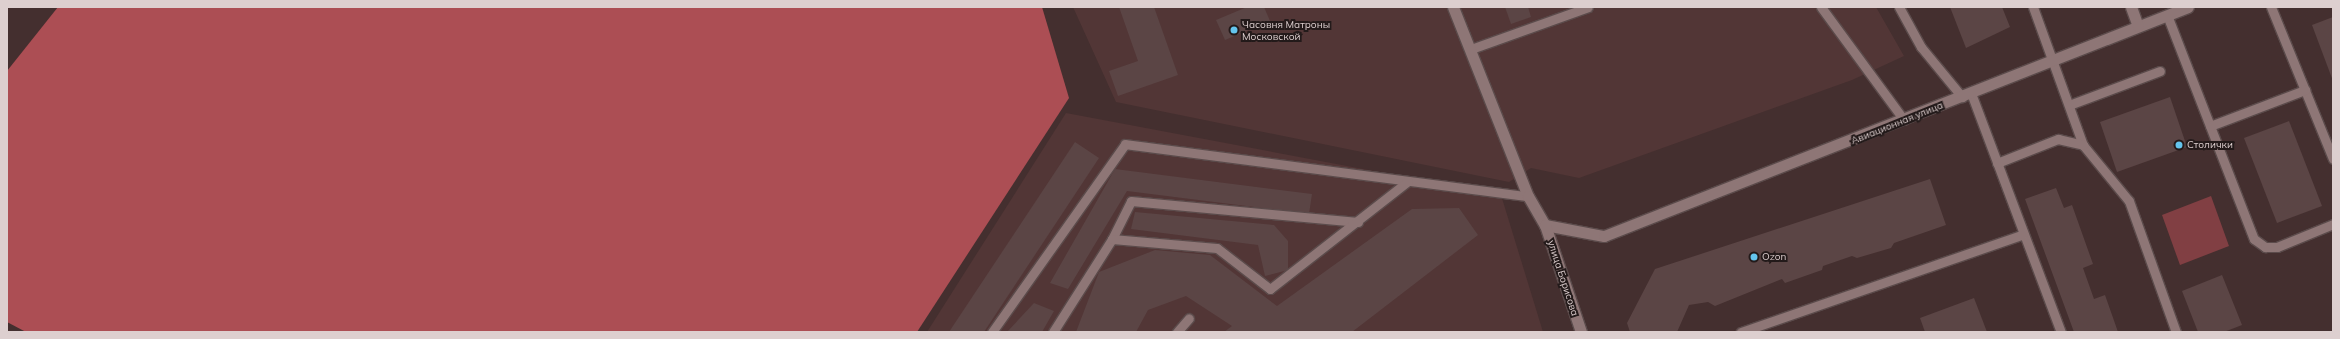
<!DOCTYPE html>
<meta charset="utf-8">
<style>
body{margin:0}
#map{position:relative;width:2340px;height:339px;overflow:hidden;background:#442f2f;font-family:Mulish,sans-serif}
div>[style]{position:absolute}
.built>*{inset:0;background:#523636}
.green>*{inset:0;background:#813f43}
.forest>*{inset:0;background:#ac4e54}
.building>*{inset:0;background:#5b4545}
.roads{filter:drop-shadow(1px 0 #5b4b4b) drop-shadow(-1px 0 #5b4b4b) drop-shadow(0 1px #5b4b4b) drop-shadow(0 -1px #5b4b4b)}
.service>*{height:9px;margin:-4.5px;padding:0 4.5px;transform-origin:4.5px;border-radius:4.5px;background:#8e7676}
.minor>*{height:11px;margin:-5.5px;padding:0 5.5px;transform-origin:5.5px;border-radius:5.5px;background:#8e7676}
.dots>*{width:11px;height:11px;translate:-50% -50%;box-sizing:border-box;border:2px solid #231a1a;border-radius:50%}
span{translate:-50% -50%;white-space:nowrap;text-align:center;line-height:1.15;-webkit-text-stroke:4px #231a1a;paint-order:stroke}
.poi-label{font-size:10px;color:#ddcfcf}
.left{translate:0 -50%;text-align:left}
.street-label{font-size:10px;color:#ddcfcf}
.frame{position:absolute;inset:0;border:8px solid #ddcfcf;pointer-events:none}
</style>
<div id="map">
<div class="built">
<i style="clip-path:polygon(1073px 7px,1876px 7px,1904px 56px,1852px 80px,1579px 178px,1531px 168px,1509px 182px,1116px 102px)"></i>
<i style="clip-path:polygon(1066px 113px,1501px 195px,1543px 332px,927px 332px)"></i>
</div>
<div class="green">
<i style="clip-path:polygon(2211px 196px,2229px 246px,2180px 265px,2162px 215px)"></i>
</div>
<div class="forest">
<i style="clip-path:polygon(58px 7px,1042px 7px,1069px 98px,917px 332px,26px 332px,7px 322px,7px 71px)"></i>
</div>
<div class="building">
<i style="clip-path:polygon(1119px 7px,1154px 7px,1178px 75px,1118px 96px,1109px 71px,1138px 61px)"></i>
<i style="clip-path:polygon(1247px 7px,1264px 7px,1270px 21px,1225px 40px,1216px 20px)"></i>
<i style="clip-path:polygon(1505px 7px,1528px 7px,1531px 17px,1511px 24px)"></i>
<i style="clip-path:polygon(1950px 7px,2002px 7px,2010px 27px,1966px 48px)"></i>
<i style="clip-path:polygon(2333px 17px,2333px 81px,2312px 25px)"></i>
<i style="clip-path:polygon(2170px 97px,2187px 147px,2117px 172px,2100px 122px)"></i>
<i style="clip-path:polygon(2289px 121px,2322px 206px,2277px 223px,2244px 138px)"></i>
<i style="clip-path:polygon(1075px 142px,1099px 158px,984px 332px,949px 332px)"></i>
<i style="clip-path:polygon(1115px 169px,1312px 194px,1309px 214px,1127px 191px,1068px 289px,1050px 283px)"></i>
<i style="clip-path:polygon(1930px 179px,1946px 225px,1894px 243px,1891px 248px,1857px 258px,1852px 256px,1823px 266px,1822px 270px,1785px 283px,1782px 279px,1715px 306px,1708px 302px,1689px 305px,1677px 332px,1630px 332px,1627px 323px,1655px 269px)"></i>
<i style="clip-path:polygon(2056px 188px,2064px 208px,2072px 205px,2093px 264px,2083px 268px,2094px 299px,2105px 295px,2118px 332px,2074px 332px,2025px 199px)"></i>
<i style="clip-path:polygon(1459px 208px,1478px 235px,1352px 332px,1224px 332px,1232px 326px,1186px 296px,1148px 310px,1136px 332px,1076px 332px,1099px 272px,1155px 250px,1210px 255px,1277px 306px,1412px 209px)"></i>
<i style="clip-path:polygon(1135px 212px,1274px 225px,1288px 241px,1288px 270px,1265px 276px,1258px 245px,1131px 229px)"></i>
<i style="clip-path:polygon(2222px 275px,2242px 325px,2224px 332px,2198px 332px,2182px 291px)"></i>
<i style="clip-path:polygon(1974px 298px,1987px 332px,1925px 332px,1920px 318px)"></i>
<i style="clip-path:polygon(1034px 303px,1054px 311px,1042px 332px,1007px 332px)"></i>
</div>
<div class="roads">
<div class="service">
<i style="left:1821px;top:7px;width:140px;rotate:53.7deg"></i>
<i style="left:1899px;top:7px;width:46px;rotate:61.2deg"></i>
<i style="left:1921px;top:47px;width:65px;rotate:50.6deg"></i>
<i style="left:2033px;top:7px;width:147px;rotate:70.1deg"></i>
<i style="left:2083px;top:145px;width:72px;rotate:50.6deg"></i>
<i style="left:2129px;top:201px;width:139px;rotate:70.3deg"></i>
<i style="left:2271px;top:7px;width:164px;rotate:67.8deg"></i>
<i style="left:2167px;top:15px;width:240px;rotate:68.8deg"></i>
<i style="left:2254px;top:239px;width:14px;rotate:36deg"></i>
<i style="left:2265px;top:247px;width:12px"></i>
<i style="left:2277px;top:247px;width:61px;rotate:-22.3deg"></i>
<i style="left:1471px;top:49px;width:124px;rotate:-19.7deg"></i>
<i style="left:1971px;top:93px;width:255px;rotate:69.4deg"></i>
<i style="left:2069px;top:105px;width:97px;rotate:-20.5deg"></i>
<i style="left:2210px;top:126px;width:102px;rotate:-20.8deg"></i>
<i style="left:1997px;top:163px;width:66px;rotate:-21.5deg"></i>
<i style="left:2058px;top:139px;width:26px;rotate:13deg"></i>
<i style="left:1112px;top:239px;width:42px;rotate:-63.4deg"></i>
<i style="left:1131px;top:201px;width:228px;rotate:5.3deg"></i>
<i style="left:992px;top:332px;width:230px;rotate:-54.7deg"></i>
<i style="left:1125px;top:144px;width:406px;rotate:7.4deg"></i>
<i style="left:1053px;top:332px;width:110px;rotate:-57.6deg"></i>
<i style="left:1112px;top:239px;width:105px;rotate:4.9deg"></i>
<i style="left:1217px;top:248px;width:67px;rotate:37.7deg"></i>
<i style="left:1270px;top:289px;width:175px;rotate:-38deg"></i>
<i style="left:1177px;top:332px;width:18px;rotate:-49deg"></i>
<i style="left:1741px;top:332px;width:299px;rotate:-19.1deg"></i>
</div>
<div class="minor">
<i style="left:1453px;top:7px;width:203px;rotate:68.4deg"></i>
<i style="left:1528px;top:196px;width:34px;rotate:60deg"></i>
<i style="left:1545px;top:225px;width:60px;rotate:10.6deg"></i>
<i style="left:1604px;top:236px;width:627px;rotate:-21.41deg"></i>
<i style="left:2131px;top:7px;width:20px;rotate:70deg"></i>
<i style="left:1545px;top:225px;width:113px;rotate:71.4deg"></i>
</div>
</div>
<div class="dots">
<i style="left:1234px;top:30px;background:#64c5ee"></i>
<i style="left:2179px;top:145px;background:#64c5ee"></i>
<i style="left:1754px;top:257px;background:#64c5ee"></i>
</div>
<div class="poi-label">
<span class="left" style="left:1242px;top:30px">Часовня Матроны<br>Московской</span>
<span class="left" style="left:2187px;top:145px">Столички</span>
<span class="left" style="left:1762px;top:257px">Ozon</span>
</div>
<div class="street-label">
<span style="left:1897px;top:123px;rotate:-22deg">Авиационная улица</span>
<span style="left:1563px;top:278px;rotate:72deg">улица Борисова</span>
</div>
<div class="frame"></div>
</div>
